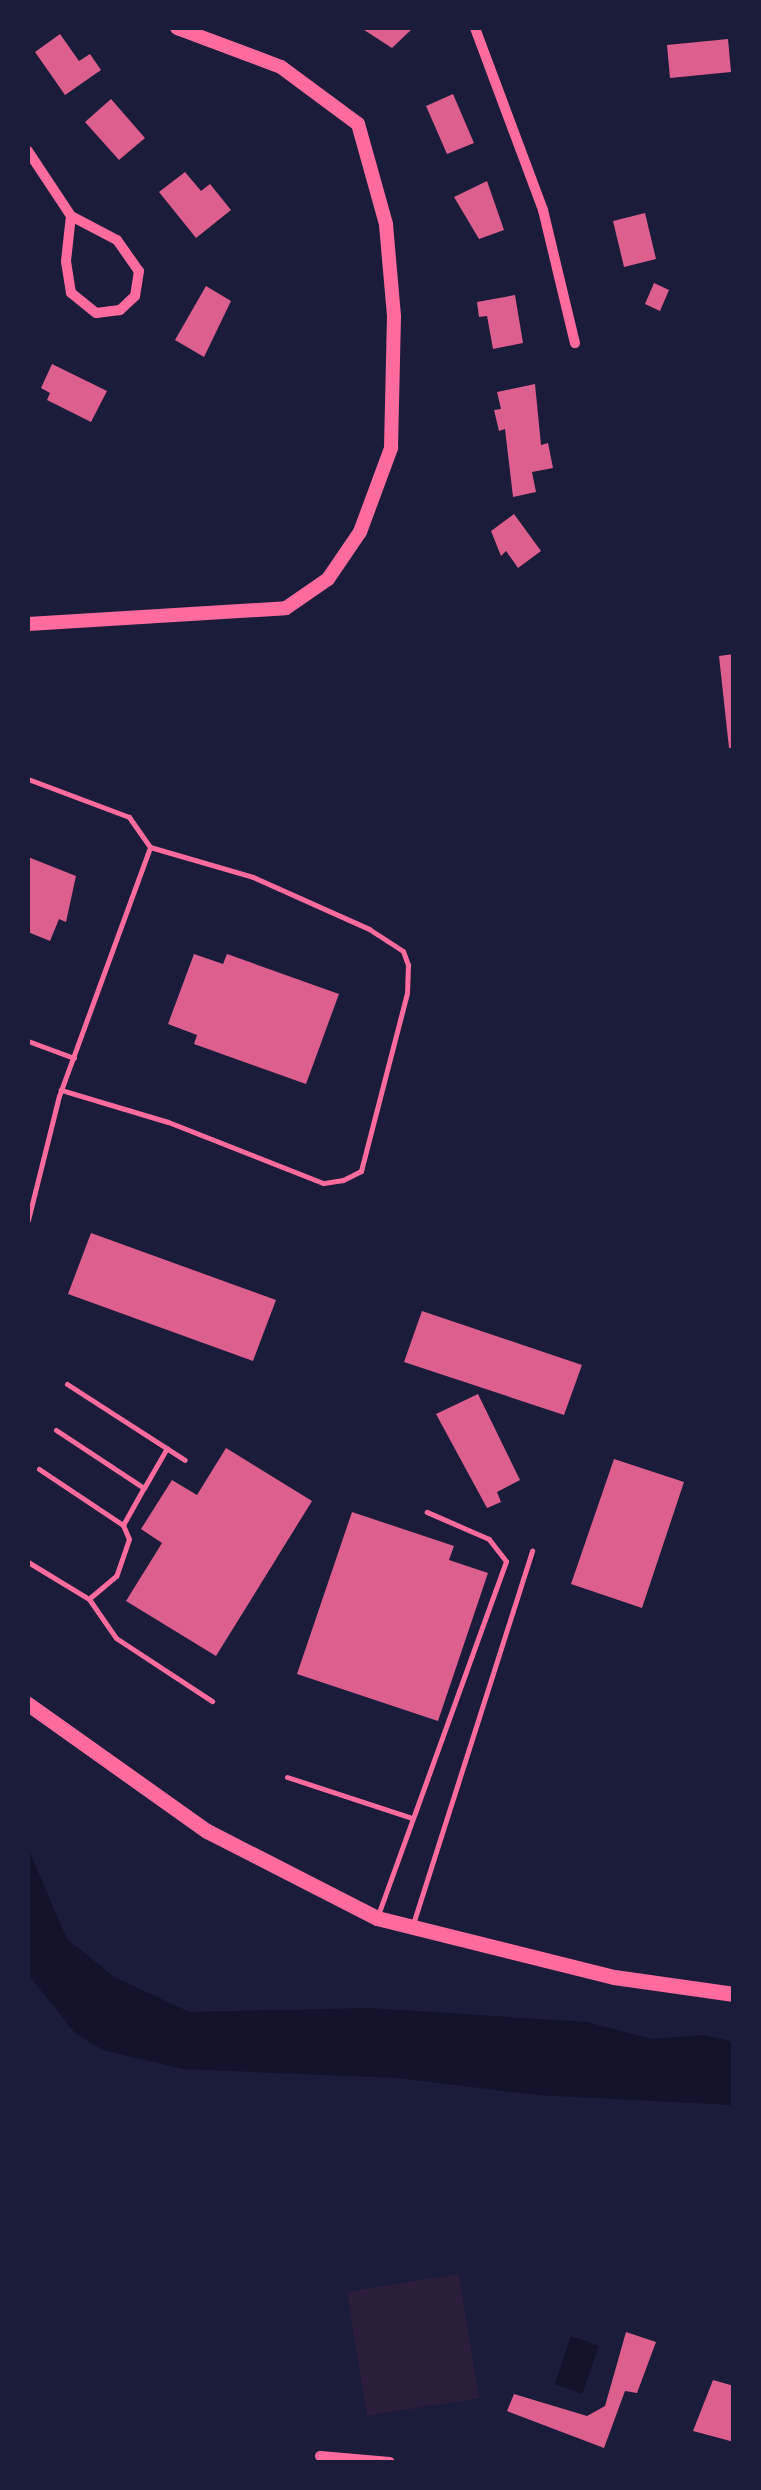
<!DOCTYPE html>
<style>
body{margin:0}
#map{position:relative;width:761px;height:2490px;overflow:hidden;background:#1b1b3a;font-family:"Crimson Pro",serif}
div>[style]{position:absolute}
.green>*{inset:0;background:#2a1e3b}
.water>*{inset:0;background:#12122b}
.building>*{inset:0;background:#dd5f8e}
.service>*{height:5px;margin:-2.5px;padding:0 2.5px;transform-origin:2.5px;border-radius:2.5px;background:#ff6b9d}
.minor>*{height:10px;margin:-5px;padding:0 5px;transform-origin:5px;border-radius:5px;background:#ff6b9d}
.tertiary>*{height:14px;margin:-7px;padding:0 7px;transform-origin:7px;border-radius:7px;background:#ff6b9d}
.secondary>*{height:15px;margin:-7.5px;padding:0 7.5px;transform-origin:7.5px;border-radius:7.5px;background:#ff6b9d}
span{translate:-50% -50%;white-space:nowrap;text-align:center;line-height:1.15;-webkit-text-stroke:8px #1b1b3a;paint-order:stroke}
.frame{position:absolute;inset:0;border:30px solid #1b1b3a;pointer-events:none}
</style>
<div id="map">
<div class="green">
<i style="clip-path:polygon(459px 2274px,479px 2398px,367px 2416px,347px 2292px)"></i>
</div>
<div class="water">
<i style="clip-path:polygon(28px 1848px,67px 1939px,114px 1977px,189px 2012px,371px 2008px,587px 2022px,652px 2039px,705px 2035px,733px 2042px,733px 2105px,536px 2095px,399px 2078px,182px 2069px,103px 2050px,75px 2033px,28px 1974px)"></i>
<i style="clip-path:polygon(571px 2336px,599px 2346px,582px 2394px,555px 2384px)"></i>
</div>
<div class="building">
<i style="clip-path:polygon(361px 28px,413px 28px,392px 48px)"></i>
<i style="clip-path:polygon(60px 34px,79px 61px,90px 54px,101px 70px,65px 95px,35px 52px)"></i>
<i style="clip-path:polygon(728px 39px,731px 72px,670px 78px,667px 45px)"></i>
<i style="clip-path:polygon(453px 94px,474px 143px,447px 154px,426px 106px)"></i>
<i style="clip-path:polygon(111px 99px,145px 138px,119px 160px,85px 122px)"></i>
<i style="clip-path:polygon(185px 172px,201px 191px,210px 184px,231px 210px,196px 238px,159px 192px)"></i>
<i style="clip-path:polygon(487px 181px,504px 230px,479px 239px,454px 197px)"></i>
<i style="clip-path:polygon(645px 213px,656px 259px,624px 267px,613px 221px)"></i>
<i style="clip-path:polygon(654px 283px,669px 290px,660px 311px,645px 304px)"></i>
<i style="clip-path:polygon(206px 286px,231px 301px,204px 357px,175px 340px)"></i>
<i style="clip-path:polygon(515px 295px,523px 343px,493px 349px,487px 316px,479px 317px,477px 302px)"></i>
<i style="clip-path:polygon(52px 364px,107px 391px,91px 422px,47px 400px,50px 393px,41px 388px)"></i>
<i style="clip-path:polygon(535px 384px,541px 445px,548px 443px,553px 468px,532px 472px,536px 492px,513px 497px,505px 429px,499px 431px,494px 410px,501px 409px,497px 392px)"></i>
<i style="clip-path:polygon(514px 514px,541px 551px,518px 568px,506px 551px,501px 556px,491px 531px)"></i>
<i style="clip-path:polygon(734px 654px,734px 748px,729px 748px,719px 656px)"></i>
<i style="clip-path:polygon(28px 857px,76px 876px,66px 922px,59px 919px,50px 941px,28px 932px)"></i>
<i style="clip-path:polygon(194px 954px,223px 964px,227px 954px,339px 994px,306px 1084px,194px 1044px,197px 1035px,168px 1024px)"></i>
<i style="clip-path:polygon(91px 1233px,276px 1300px,253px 1361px,68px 1294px)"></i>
<i style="clip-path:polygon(422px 1311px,582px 1365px,564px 1415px,404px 1362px)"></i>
<i style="clip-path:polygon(478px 1394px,520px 1480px,497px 1492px,501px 1502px,487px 1508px,436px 1414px)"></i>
<i style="clip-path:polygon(226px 1448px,312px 1501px,216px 1656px,126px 1601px,162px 1543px,141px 1529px,172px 1480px,197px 1495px)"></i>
<i style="clip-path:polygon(614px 1459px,684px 1482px,642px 1608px,571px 1584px)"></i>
<i style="clip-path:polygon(352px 1512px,454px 1546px,449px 1560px,488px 1573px,438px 1721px,297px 1674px)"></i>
<i style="clip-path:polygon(626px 2332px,656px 2342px,637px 2393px,625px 2391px,604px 2448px,507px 2411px,514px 2394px,587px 2416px,605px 2406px)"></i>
<i style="clip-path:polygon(713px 2380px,734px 2386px,734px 2442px,693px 2431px)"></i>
</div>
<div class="service">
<i style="left:28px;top:779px;width:108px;rotate:20.6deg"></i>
<i style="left:129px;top:817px;width:37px;rotate:55deg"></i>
<i style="left:150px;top:847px;width:107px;rotate:16.2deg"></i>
<i style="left:253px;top:877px;width:127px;rotate:24.1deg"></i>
<i style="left:369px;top:929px;width:40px;rotate:32.9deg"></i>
<i style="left:403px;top:951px;width:15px;rotate:70deg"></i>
<i style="left:408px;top:965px;width:28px;rotate:92deg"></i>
<i style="left:407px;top:993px;width:184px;rotate:104.5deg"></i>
<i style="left:361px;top:1171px;width:20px;rotate:153deg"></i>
<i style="left:343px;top:1180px;width:20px;rotate:171deg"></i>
<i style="left:323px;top:1183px;width:167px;rotate:-158.5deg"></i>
<i style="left:168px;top:1122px;width:112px;rotate:-163.3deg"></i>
<i style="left:28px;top:1041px;width:49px;rotate:20.3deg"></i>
<i style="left:28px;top:1220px;width:128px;rotate:-76deg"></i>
<i style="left:59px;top:1096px;width:264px;rotate:-69.9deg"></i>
<i style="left:67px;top:1384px;width:140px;rotate:32.8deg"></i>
<i style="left:56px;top:1430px;width:105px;rotate:33.4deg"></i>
<i style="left:144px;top:1488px;width:46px;rotate:-60.1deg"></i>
<i style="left:39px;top:1469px;width:101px;rotate:33.7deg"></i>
<i style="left:123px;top:1525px;width:15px;rotate:67deg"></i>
<i style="left:129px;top:1539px;width:39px;rotate:109deg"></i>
<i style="left:116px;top:1576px;width:35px;rotate:140deg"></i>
<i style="left:123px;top:1525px;width:41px;rotate:-60.9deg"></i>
<i style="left:28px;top:1562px;width:71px;rotate:31.2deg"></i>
<i style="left:89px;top:1599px;width:47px;rotate:55.3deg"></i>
<i style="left:116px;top:1638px;width:115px;rotate:33.3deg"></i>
<i style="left:287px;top:1777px;width:132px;rotate:18.2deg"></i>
<i style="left:378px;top:1915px;width:376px;rotate:-70.1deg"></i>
<i style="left:506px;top:1561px;width:28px;rotate:-128deg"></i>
<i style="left:489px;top:1539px;width:68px;rotate:-156.5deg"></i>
<i style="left:413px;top:1924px;width:392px;rotate:-72.3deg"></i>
</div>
<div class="minor">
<i style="left:475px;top:28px;width:194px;rotate:69.5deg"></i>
<i style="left:543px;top:210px;width:137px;rotate:76.5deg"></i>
<i style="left:28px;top:151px;width:78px;rotate:56.5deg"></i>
<i style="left:71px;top:216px;width:52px;rotate:27.6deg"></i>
<i style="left:117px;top:240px;width:38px;rotate:55deg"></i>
<i style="left:139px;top:271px;width:25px;rotate:99deg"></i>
<i style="left:135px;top:296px;width:21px;rotate:137deg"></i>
<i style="left:120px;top:310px;width:24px;rotate:173deg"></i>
<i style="left:96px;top:313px;width:32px;rotate:-141deg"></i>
<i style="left:71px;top:293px;width:32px;rotate:-99deg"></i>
<i style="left:66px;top:261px;width:45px;rotate:-83.7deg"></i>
<i style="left:320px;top:2456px;width:70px;rotate:4.9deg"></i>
</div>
<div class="tertiary">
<i style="left:28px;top:624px;width:258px;rotate:-3.5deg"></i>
<i style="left:286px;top:608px;width:51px;rotate:-34.6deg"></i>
<i style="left:328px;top:579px;width:57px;rotate:-55.8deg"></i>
<i style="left:360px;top:532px;width:90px;rotate:-69.7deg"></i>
<i style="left:391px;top:448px;width:132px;rotate:-88.7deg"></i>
<i style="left:394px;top:316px;width:92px;rotate:-95deg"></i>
<i style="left:386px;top:224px;width:104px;rotate:-105.6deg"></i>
<i style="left:358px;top:124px;width:96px;rotate:-143.5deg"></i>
<i style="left:281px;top:67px;width:111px;rotate:-159.4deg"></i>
</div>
<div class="secondary">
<i style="left:28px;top:1704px;width:219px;rotate:35.4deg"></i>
<i style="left:207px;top:1831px;width:191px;rotate:27.1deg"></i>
<i style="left:377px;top:1918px;width:244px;rotate:14deg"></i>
<i style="left:614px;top:1977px;width:121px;rotate:8.1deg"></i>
</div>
<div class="frame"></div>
</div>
